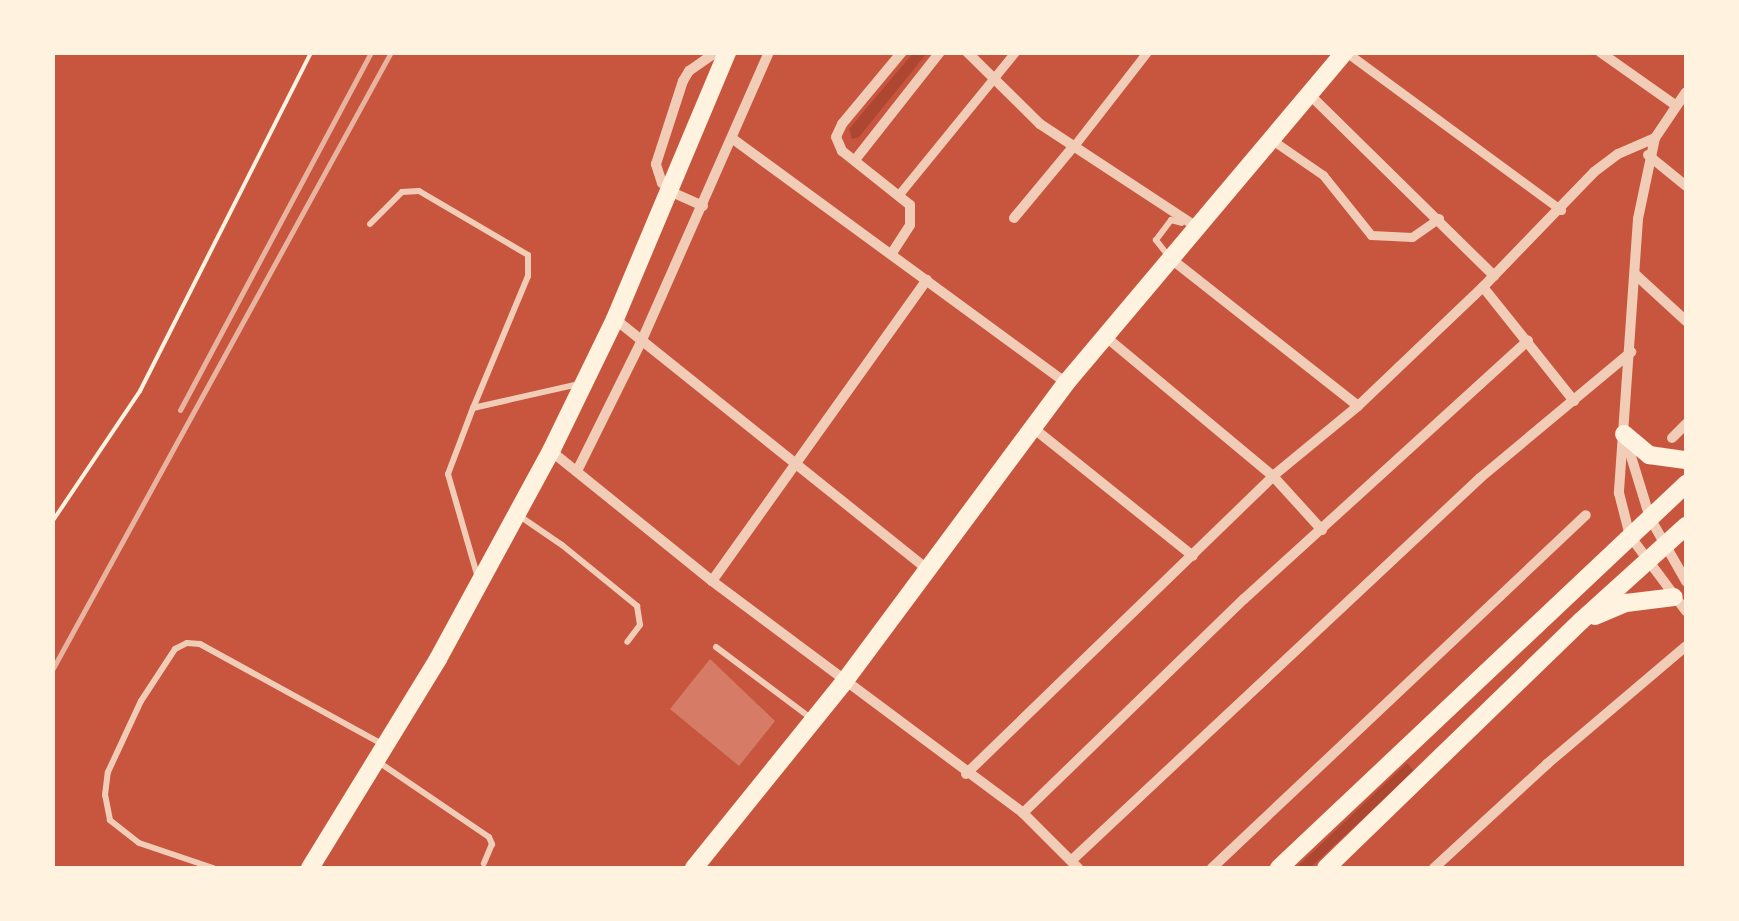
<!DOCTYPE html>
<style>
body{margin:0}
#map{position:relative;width:1739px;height:921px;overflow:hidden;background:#c8553d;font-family:"Noto Serif",serif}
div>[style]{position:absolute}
.green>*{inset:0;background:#ae4732}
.building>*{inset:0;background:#d67c66}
.path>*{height:4px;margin:-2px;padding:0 2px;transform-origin:2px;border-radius:2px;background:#fff3e0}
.service>*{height:6px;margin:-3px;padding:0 3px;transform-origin:3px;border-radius:3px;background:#f1ccb7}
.pedestrian>*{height:9px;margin:-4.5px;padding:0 4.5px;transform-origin:4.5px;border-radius:4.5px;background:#f1ccb7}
.minor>*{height:10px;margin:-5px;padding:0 5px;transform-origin:5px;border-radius:5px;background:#f1ccb7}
.secondary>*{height:18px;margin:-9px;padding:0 9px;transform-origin:9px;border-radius:9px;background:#fff3e0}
.primary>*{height:18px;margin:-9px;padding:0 9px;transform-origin:9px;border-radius:9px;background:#fff3e0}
.rail>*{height:5px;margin:-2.5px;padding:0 2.5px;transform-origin:2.5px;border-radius:2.5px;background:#e9b49f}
span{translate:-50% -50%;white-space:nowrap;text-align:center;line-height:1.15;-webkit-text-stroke:10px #fff3e0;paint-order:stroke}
.frame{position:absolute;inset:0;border:55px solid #fff3e0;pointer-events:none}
</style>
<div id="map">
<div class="green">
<i style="clip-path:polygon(913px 53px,927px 53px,859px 137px,852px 139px,849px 129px)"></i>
<i style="clip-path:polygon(1407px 763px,1414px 771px,1310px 868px,1296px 868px)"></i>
</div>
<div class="building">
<i style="clip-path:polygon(710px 659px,775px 721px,739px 766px,670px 709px)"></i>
</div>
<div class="path">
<i style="left:52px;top:522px;width:158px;rotate:-56.1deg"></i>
<i style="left:140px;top:391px;width:380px;rotate:-63.2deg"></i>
</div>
<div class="service">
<i style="left:370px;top:224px;width:45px;rotate:-45deg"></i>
<i style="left:402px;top:192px;width:17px;rotate:-3deg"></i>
<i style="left:419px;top:191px;width:126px;rotate:30.4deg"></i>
<i style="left:528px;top:255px;width:21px;rotate:90deg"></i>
<i style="left:528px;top:276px;width:143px;rotate:112.6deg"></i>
<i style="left:1170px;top:258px;width:23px;rotate:-128deg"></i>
<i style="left:1156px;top:240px;width:25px;rotate:-53deg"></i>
<i style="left:1171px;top:220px;width:11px;rotate:15deg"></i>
<i style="left:521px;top:517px;width:50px;rotate:34.3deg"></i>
<i style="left:562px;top:545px;width:97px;rotate:39.1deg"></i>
<i style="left:637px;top:606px;width:19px;rotate:81deg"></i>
<i style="left:640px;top:625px;width:21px;rotate:127deg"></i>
<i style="left:478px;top:578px;width:108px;rotate:-106.1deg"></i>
<i style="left:448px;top:474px;width:71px;rotate:-69.3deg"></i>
<i style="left:473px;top:408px;width:109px;rotate:-12.8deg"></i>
<i style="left:716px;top:647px;width:119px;rotate:36.8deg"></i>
<i style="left:377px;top:761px;width:135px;rotate:34.2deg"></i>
<i style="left:489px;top:837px;width:8px;rotate:67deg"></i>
<i style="left:492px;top:844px;width:21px;rotate:113deg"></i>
<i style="left:213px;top:868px;width:78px;rotate:-161.3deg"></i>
<i style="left:139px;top:843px;width:37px;rotate:-142deg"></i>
<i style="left:110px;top:820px;width:25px;rotate:-101deg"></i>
<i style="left:105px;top:795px;width:23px;rotate:-83deg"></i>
<i style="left:108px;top:772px;width:78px;rotate:-65.1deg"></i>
<i style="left:141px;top:701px;width:62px;rotate:-56.8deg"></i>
<i style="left:175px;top:649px;width:13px;rotate:-27deg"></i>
<i style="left:187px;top:643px;width:13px;rotate:4deg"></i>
<i style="left:200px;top:644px;width:208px;rotate:28.8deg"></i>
</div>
<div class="pedestrian">
<i style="left:1346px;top:52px;width:267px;rotate:36.3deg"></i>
<i style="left:1272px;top:140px;width:62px;rotate:34.5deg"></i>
<i style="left:1323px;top:175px;width:77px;rotate:51.3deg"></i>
<i style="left:1371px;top:235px;width:41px;rotate:2.8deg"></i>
<i style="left:1412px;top:237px;width:33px;rotate:-35deg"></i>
<i style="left:1073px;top:147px;width:120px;rotate:-52.1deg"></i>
<i style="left:900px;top:193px;width:182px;rotate:-50.8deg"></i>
</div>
<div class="minor">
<i style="left:967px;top:52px;width:103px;rotate:44.6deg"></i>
<i style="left:1040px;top:124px;width:186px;rotate:33.3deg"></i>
<i style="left:1600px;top:52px;width:92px;rotate:35.2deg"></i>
<i style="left:1308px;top:93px;width:261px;rotate:44.5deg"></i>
<i style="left:1655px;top:138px;width:83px;rotate:101.9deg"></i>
<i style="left:1638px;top:219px;width:275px;rotate:94deg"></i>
<i style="left:1619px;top:493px;width:44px;rotate:75.7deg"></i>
<i style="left:1630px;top:536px;width:94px;rotate:53.3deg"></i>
<i style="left:733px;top:139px;width:413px;rotate:36.2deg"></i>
<i style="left:1648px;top:155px;width:49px;rotate:39.2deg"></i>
<i style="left:855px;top:160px;width:137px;rotate:-51.8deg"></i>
<i style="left:703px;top:206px;width:35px;rotate:-156deg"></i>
<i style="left:671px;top:192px;width:13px;rotate:-135deg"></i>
<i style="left:662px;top:183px;width:20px;rotate:-108deg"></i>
<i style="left:656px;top:164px;width:87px;rotate:-72deg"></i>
<i style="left:683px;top:81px;width:12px;rotate:-59deg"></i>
<i style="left:689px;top:71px;width:33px;rotate:-35deg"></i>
<i style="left:1014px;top:218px;width:92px;rotate:-50.3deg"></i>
<i style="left:892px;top:253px;width:33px;rotate:-57deg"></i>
<i style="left:910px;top:225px;width:20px;rotate:-90deg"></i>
<i style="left:910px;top:205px;width:87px;rotate:-141.5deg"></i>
<i style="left:842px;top:151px;width:15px;rotate:-113deg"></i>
<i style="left:836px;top:137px;width:14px;rotate:-65deg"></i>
<i style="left:842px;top:124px;width:94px;rotate:-50.2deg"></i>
<i style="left:1170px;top:258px;width:239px;rotate:38.2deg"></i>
<i style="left:1636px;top:275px;width:68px;rotate:42.6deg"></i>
<i style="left:1483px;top:287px;width:146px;rotate:51.4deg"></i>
<i style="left:615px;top:319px;width:400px;rotate:38.7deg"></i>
<i style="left:1106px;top:337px;width:217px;rotate:39.8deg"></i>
<i style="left:1273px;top:476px;width:73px;rotate:47.8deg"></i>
<i style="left:1032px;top:427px;width:206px;rotate:38.7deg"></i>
<i style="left:1672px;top:438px;width:20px;rotate:-45deg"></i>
<i style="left:1626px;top:440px;width:82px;rotate:72.9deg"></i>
<i style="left:1650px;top:518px;width:73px;rotate:60.3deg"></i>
<i style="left:551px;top:451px;width:207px;rotate:38.9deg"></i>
<i style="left:712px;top:581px;width:388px;rotate:36.7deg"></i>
<i style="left:1023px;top:813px;width:78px;rotate:45deg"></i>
<i style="left:577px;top:471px;width:146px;rotate:-63.6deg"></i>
<i style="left:642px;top:340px;width:315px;rotate:-66.2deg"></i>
<i style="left:712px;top:581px;width:370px;rotate:-54.5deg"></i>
<i style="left:966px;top:774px;width:428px;rotate:-44.1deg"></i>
<i style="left:1273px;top:476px;width:110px;rotate:-39.5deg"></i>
<i style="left:1358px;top:406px;width:173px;rotate:-43.6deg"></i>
<i style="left:1483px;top:287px;width:160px;rotate:-46deg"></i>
<i style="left:1594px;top:172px;width:30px;rotate:-37deg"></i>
<i style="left:1618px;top:154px;width:40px;rotate:-23.4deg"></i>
<i style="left:1655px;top:138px;width:55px;rotate:-56deg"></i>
<i style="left:1023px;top:813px;width:308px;rotate:-44.1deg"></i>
<i style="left:1244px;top:599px;width:384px;rotate:-42.3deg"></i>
<i style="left:1072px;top:860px;width:559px;rotate:-43.11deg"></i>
<i style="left:1480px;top:478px;width:197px;rotate:-39.8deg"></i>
<i style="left:1212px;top:868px;width:514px;rotate:-43.35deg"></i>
<i style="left:1434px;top:868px;width:154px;rotate:-42.6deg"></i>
<i style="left:1547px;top:764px;width:182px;rotate:-40.3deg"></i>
</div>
<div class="secondary">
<i style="left:694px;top:868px;width:239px;rotate:-51.1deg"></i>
<i style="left:844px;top:682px;width:372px;rotate:-53.4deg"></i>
<i style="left:1066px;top:383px;width:433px;rotate:-49.9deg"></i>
</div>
<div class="primary">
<i style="left:1624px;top:434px;width:33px;rotate:40deg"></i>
<i style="left:1649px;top:455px;width:37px;rotate:8deg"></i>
<i style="left:1595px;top:616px;width:34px;rotate:-23deg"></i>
<i style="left:1626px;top:603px;width:48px;rotate:-7.1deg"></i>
<i style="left:310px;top:868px;width:245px;rotate:-58.5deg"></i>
<i style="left:438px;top:659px;width:237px;rotate:-61.5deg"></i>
<i style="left:551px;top:451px;width:147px;rotate:-64.1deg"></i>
<i style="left:615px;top:319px;width:290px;rotate:-67.2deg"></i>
<i style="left:1279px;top:868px;width:560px;rotate:-43.33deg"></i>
<i style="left:1326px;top:868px;width:355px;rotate:-44.1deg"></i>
<i style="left:1581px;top:621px;width:142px;rotate:-42.1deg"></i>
</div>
<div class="rail">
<i style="left:180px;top:410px;width:406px;rotate:-61.9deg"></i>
<i style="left:52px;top:670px;width:705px;rotate:-61.25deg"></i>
</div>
<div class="frame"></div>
</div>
